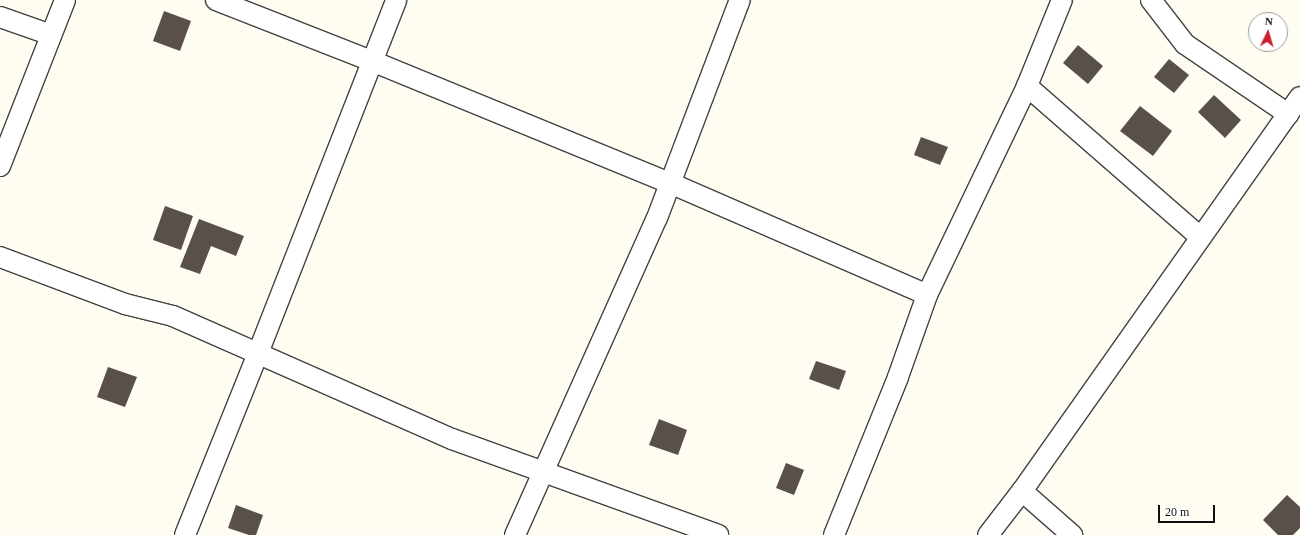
<!DOCTYPE html>
<style>
body{margin:0}
#map{position:relative;width:1300px;height:535px;overflow:hidden;background:#fffcf2;font-family:"Times New Roman",serif}
div>[style]{position:absolute}
.building>*{inset:0;background:#59504b}
.roads{filter:drop-shadow(1px 0 #434343) drop-shadow(-1px 0 #434343) drop-shadow(0 1px #434343) drop-shadow(0 -1px #434343)}
.street>*{height:20px;margin:-10px;padding:0 10px;transform-origin:10px;border-radius:10px;background:#fff}
span{translate:-50% -50%;white-space:nowrap;text-align:center;line-height:1.15;-webkit-text-stroke:4px #fff;paint-order:stroke}
.north{position:absolute;left:1248px;top:12px;width:40px;height:40px;box-sizing:border-box;background:#fff;border:1px solid #9f9f9f;border-radius:50%;rotate:5deg;font-size:11px;font-weight:700;line-height:16px;text-align:center;color:#101010}
.north::after{content:'';display:block;margin:auto;width:14px;height:18px;background:#c8202e;clip-path:polygon(50% 0,100% 100%,50% 72%,0 100%)}
.scale{position:absolute;left:1158px;top:505px;width:57px;height:18px;box-sizing:border-box;border:2px solid #101010;border-top:0;padding-left:5px;font-size:12px;line-height:14px;white-space:nowrap;color:#101010;-webkit-text-stroke:3px #fff;paint-order:stroke}
</style>
<div id="map">
<div class="building">
<i style="clip-path:polygon(164px 11px,191px 21px,180px 51px,153px 41px)"></i>
<i style="clip-path:polygon(1078px 45px,1103px 66px,1088px 84px,1063px 63px)"></i>
<i style="clip-path:polygon(1169px 59px,1189px 75px,1174px 93px,1154px 77px)"></i>
<i style="clip-path:polygon(1214px 95px,1241px 120px,1225px 138px,1198px 112px)"></i>
<i style="clip-path:polygon(1140px 106px,1172px 131px,1153px 156px,1120px 131px)"></i>
<i style="clip-path:polygon(921px 137px,948px 147px,940px 165px,914px 155px)"></i>
<i style="clip-path:polygon(165px 206px,193px 216px,181px 250px,153px 240px)"></i>
<i style="clip-path:polygon(199px 219px,244px 236px,236px 256px,211px 246px,200px 274px,180px 267px)"></i>
<i style="clip-path:polygon(816px 361px,846px 371px,839px 390px,809px 379px)"></i>
<i style="clip-path:polygon(108px 367px,137px 377px,125px 407px,97px 397px)"></i>
<i style="clip-path:polygon(659px 419px,687px 430px,678px 455px,649px 445px)"></i>
<i style="clip-path:polygon(786px 463px,804px 470px,794px 495px,776px 488px)"></i>
<i style="clip-path:polygon(1287px 495px,1300px 507px,1300px 528px,1293px 535px,1278px 535px,1263px 520px)"></i>
<i style="clip-path:polygon(236px 505px,263px 515px,256px 535px,249px 535px,228px 528px)"></i>
</div>
<div class="roads">
<div class="street">
<i style="left:216px;top:0;width:168px;rotate:21.4deg"></i>
<i style="left:372px;top:61px;width:322px;rotate:22.3deg"></i>
<i style="left:670px;top:183px;width:280px;rotate:23.5deg"></i>
<i style="left:1151px;top:0;width:56px;rotate:52.3deg"></i>
<i style="left:1185px;top:44px;width:125px;rotate:34.2deg"></i>
<i style="left:0;top:17px;width:54px;rotate:19.4deg"></i>
<i style="left:1027px;top:86px;width:230px;rotate:41.1deg"></i>
<i style="left:0;top:166px;width:178px;rotate:-68.6deg"></i>
<i style="left:0;top:257px;width:134px;rotate:20.6deg"></i>
<i style="left:125px;top:304px;width:49px;rotate:14deg"></i>
<i style="left:173px;top:316px;width:305px;rotate:23.8deg"></i>
<i style="left:452px;top:439px;width:283px;rotate:19.8deg"></i>
<i style="left:1022px;top:491px;width:67px;rotate:41.3deg"></i>
<i style="left:185px;top:535px;width:196px;rotate:-68.1deg"></i>
<i style="left:258px;top:353px;width:379px;rotate:-68.6deg"></i>
<i style="left:515px;top:535px;width:347px;rotate:-65.9deg"></i>
<i style="left:657px;top:218px;width:233px;rotate:-69.2deg"></i>
<i style="left:834px;top:535px;width:170px;rotate:-67.9deg"></i>
<i style="left:898px;top:377px;width:87px;rotate:-70.5deg"></i>
<i style="left:927px;top:295px;width:232px;rotate:-64.4deg"></i>
<i style="left:1027px;top:86px;width:93px;rotate:-67.9deg"></i>
<i style="left:988px;top:535px;width:56px;rotate:-52.3deg"></i>
<i style="left:1022px;top:491px;width:482px;rotate:-54.8deg"></i>
</div>
</div>
<div class="north">N</div>
<div class="scale">20 m</div>
</div>
